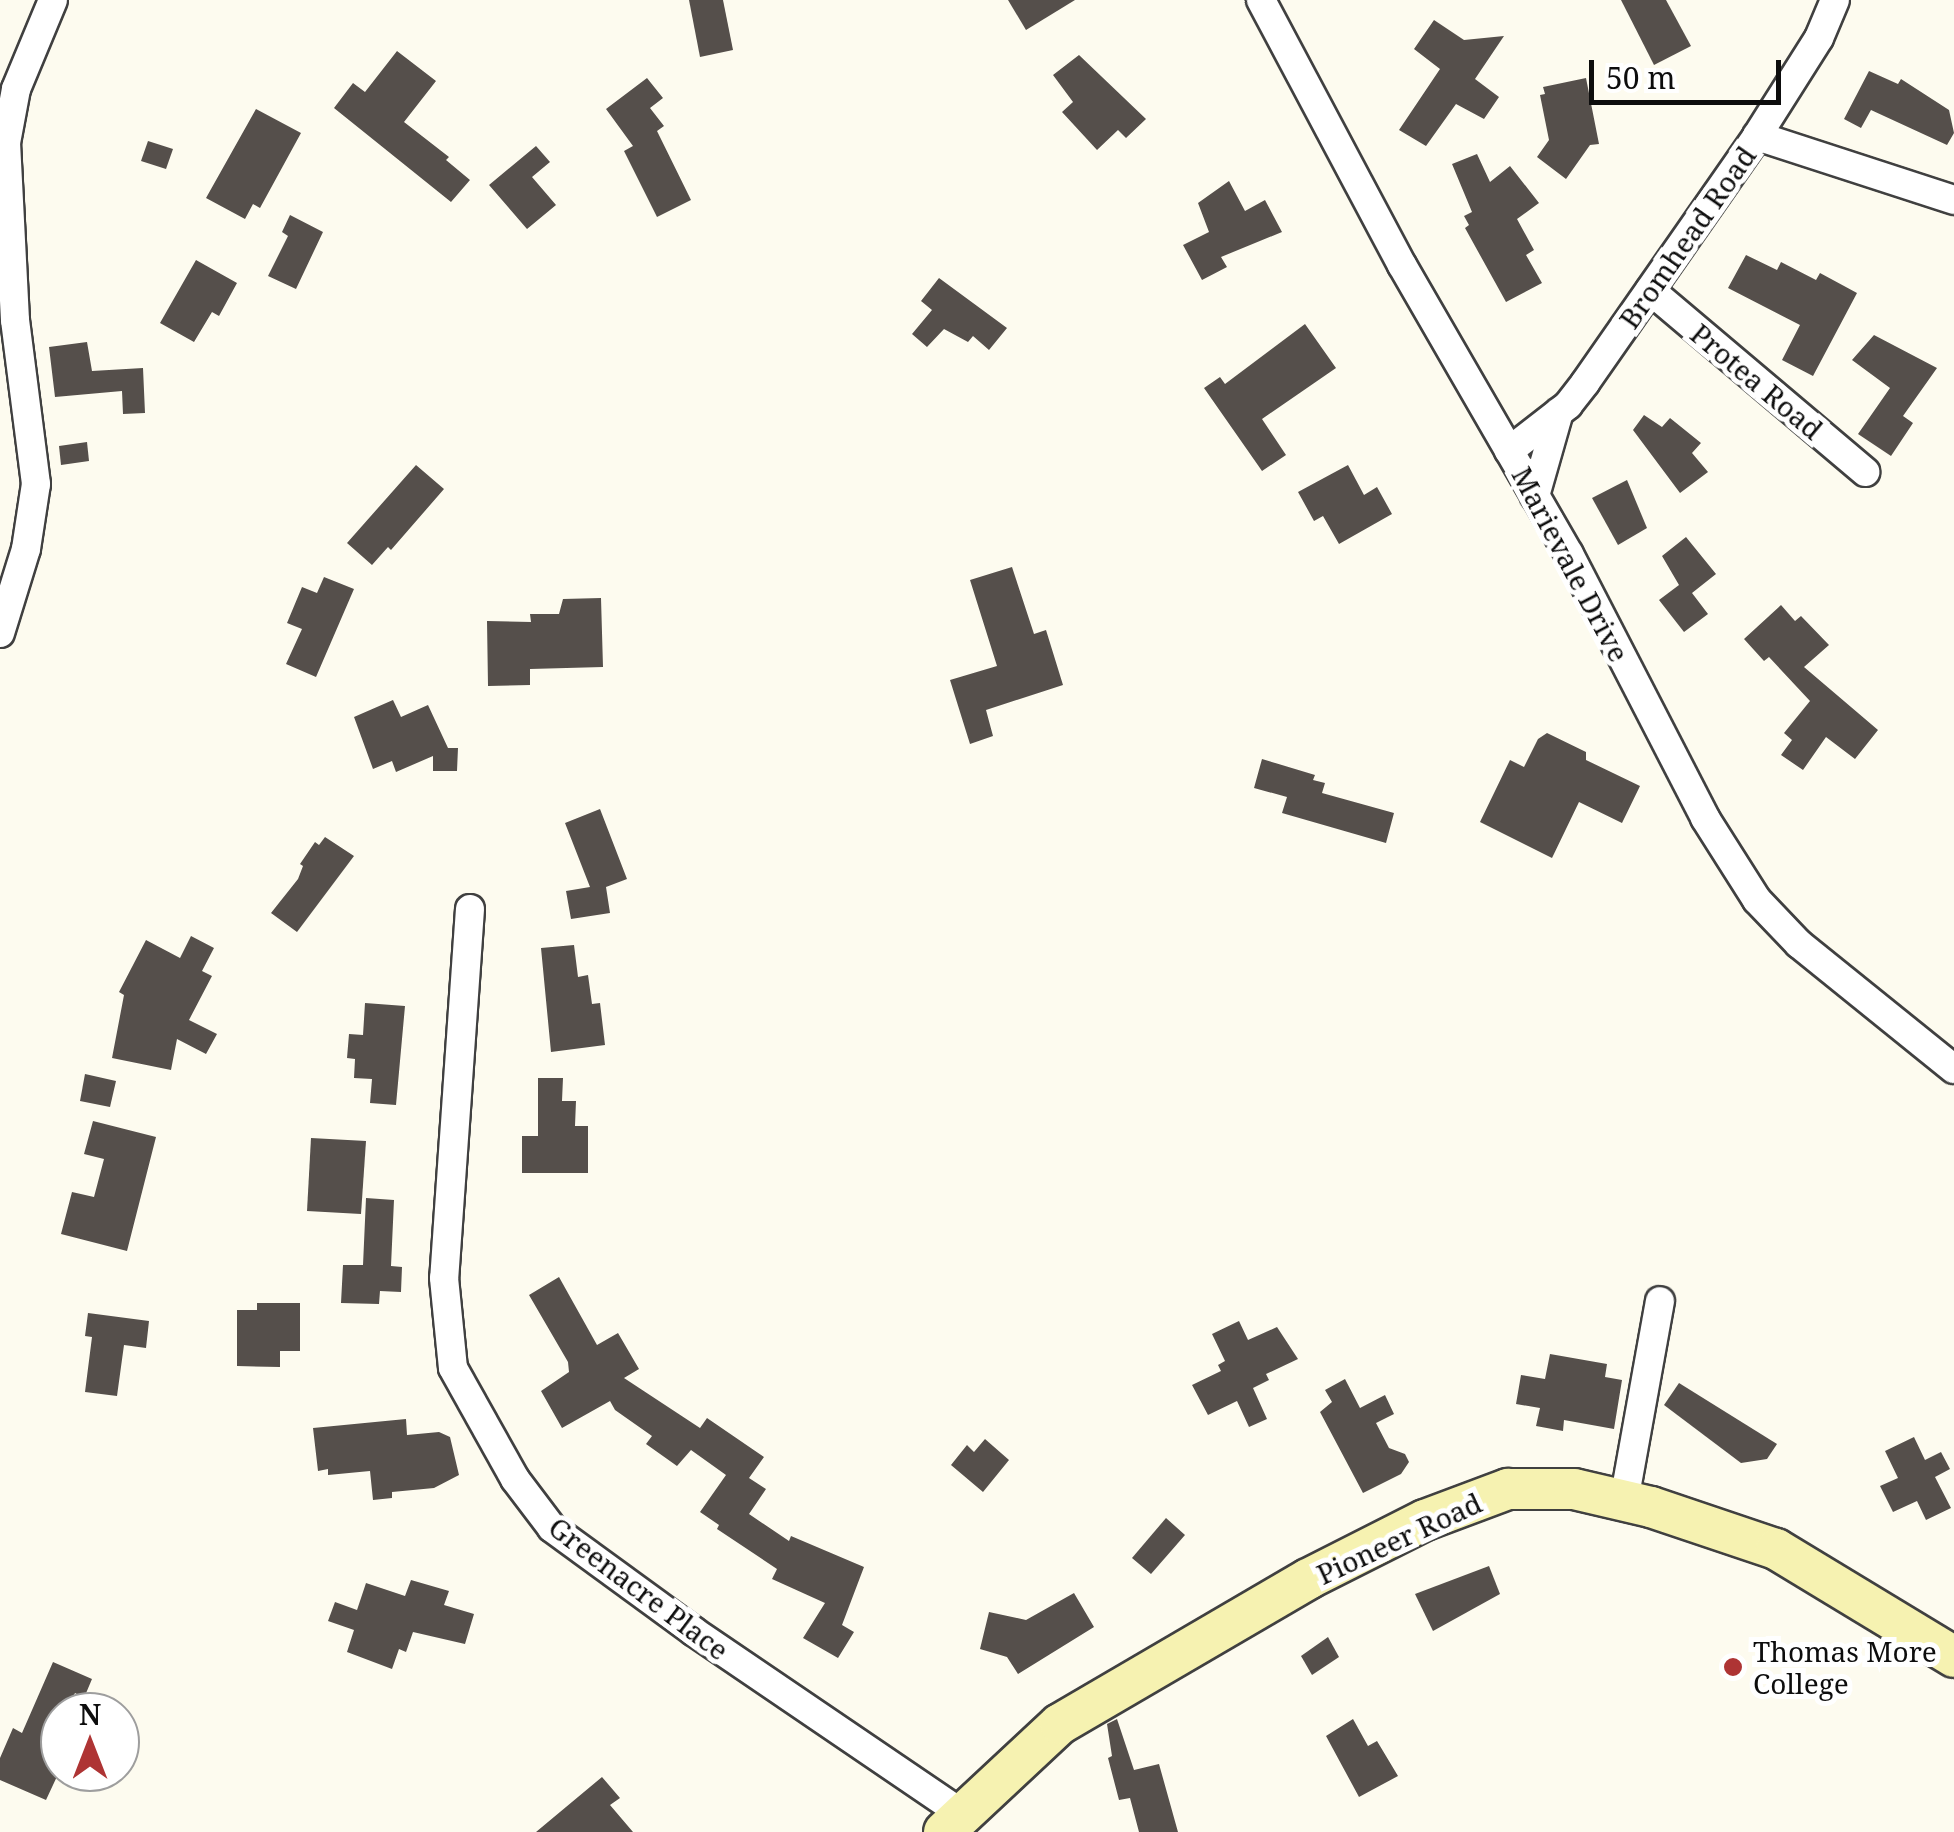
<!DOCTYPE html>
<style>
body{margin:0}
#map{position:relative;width:1954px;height:1832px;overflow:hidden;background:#fdfbef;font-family:"Noto Serif",serif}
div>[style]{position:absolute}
.building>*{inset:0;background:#554f4b}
.roads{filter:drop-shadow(2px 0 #404040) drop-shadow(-2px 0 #404040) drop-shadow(0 2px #404040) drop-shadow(0 -2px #404040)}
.street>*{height:28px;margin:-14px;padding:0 14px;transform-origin:14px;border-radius:14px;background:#fff}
.secondary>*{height:40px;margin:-20px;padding:0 20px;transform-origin:20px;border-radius:20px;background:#f6f2b1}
.dots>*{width:28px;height:28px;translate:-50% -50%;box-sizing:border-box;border:5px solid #fff;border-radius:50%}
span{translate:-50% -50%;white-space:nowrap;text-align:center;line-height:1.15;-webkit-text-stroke:10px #fff;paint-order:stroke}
.street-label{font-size:28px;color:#0d0d0d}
.poi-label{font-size:28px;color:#0d0d0d}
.left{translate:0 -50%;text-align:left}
.north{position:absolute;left:40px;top:1692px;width:100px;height:100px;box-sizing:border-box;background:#fff;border:2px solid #9e9e9e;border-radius:50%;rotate:0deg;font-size:28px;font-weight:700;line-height:40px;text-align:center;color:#0d0d0d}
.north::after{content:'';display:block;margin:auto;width:35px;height:45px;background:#ae3434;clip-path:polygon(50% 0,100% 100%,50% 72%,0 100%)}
.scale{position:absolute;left:1589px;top:60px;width:192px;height:45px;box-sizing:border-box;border:5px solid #0d0d0d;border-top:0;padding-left:12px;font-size:30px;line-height:35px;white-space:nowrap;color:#0d0d0d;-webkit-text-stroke:8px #fff;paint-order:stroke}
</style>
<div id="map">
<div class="building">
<i style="clip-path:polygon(689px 0,723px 0,733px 50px,700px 57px)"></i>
<i style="clip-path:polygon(1008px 0,1075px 0,1026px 30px)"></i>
<i style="clip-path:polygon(1621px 0,1666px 0,1691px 46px,1654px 65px)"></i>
<i style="clip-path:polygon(1434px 20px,1464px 40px,1504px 36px,1475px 79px,1499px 97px,1484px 119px,1456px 104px,1426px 146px,1399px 130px,1440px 69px,1414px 49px)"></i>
<i style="clip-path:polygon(397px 51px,436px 81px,404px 122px,449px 157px,446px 160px,470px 180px,451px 202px,334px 108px,353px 83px,365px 92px)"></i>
<i style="clip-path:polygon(1079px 55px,1146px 119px,1126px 138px,1118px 130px,1097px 150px,1062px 112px,1073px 102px,1053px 75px)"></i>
<i style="clip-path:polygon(1869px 71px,1898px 84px,1901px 79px,1949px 110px,1954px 133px,1947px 145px,1871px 110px,1861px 128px,1844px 119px)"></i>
<i style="clip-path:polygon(647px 78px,663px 98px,650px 108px,664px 126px,657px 131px,691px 200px,657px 217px,624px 151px,633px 146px,606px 109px)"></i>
<i style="clip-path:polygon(1586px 78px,1599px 144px,1590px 145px,1566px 179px,1537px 157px,1549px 140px,1540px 95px,1545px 94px,1543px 87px)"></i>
<i style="clip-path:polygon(256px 109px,301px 133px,260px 208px,253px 204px,245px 219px,206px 198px)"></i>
<i style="clip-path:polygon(148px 141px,173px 149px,166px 169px,141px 161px)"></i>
<i style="clip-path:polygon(536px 146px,550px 162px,532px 177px,556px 205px,527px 229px,489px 185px)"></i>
<i style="clip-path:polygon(1477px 154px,1490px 182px,1510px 166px,1539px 203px,1517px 219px,1534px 250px,1526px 255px,1542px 283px,1506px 302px,1465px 228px,1469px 225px,1464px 216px,1472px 212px,1452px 164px)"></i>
<i style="clip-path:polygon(1229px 181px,1245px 211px,1265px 200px,1282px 232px,1221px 257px,1227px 267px,1202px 280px,1183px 245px,1209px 232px,1198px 203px)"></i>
<i style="clip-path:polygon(290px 215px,323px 232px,296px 289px,268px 276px,288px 236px,282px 232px)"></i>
<i style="clip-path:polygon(1746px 255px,1777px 270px,1781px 262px,1816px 280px,1820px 273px,1857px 293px,1813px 376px,1782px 360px,1800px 325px,1728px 288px)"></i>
<i style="clip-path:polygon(196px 260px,237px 283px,219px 316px,212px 312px,194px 342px,160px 323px)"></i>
<i style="clip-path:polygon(939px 278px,1007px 328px,989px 350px,973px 336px,968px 342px,944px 329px,927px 347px,912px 334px,932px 310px,921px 301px)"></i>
<i style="clip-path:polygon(1305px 324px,1336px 368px,1262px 419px,1286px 455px,1262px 471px,1204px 388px,1220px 377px,1225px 384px)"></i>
<i style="clip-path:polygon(1874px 335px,1937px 368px,1903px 416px,1913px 423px,1891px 456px,1858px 434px,1890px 388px,1852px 360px)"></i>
<i style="clip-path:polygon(87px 342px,92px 371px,143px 368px,145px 413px,123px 414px,122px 391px,55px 397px,49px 347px)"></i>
<i style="clip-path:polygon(1644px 415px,1662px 427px,1670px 418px,1701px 443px,1692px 453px,1708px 472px,1680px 493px,1633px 430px)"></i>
<i style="clip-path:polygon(87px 442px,89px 461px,61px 465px,59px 446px)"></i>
<i style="clip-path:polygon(416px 465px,444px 489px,391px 550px,388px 547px,372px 565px,347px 543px)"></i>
<i style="clip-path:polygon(1348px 465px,1364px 495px,1377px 487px,1392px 514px,1339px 544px,1323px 516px,1314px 521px,1298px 492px)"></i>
<i style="clip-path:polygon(1627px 480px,1647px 528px,1618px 545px,1592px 498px)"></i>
<i style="clip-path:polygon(1686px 537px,1716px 574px,1692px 593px,1708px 614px,1684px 632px,1659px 600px,1679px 585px,1662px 556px)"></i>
<i style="clip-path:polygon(1012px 567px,1034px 634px,1046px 630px,1063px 685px,986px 710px,993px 736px,970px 744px,950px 680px,997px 666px,970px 580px)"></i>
<i style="clip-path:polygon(324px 577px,354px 589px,316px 677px,286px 664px,302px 629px,287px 623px,302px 587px,317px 593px)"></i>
<i style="clip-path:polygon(601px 598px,603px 667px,530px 669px,530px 685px,488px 686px,487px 621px,531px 622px,530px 614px,559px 614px,563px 599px)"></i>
<i style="clip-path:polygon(1781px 605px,1795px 621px,1801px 616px,1829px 645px,1804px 667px,1878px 730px,1855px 759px,1826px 737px,1803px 770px,1781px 755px,1792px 740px,1784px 733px,1810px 701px,1769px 657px,1764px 661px,1744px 639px)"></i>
<i style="clip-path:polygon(393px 700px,401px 717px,428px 705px,448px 748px,458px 748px,457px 771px,433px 771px,433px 756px,396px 772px,392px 761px,373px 769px,354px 717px)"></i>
<i style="clip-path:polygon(1547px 733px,1586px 752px,1586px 760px,1640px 786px,1622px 823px,1579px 802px,1552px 858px,1480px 822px,1510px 760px,1524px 767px,1538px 739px)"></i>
<i style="clip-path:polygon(1262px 759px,1315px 775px,1313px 780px,1325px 783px,1322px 793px,1394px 813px,1386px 843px,1282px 813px,1287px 797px,1254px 788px)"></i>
<i style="clip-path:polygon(600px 809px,627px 879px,606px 887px,610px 913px,571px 919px,566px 891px,590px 887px,565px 823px)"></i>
<i style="clip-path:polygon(325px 837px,354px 856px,297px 932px,271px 913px,298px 879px,303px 866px,300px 864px,315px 842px,319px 845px)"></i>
<i style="clip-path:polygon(191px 936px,214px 948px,202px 971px,212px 976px,189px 1020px,217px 1034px,206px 1054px,177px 1039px,171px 1070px,112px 1058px,124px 995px,119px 992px,146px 940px,180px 958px)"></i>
<i style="clip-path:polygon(574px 945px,578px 977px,588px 975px,592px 1004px,600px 1003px,605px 1045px,551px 1052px,541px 948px)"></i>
<i style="clip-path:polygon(365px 1003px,405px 1006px,396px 1105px,370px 1103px,372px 1079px,354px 1078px,355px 1059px,347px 1058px,349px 1034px,363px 1035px)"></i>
<i style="clip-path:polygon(85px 1074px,116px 1081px,110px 1107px,80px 1101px)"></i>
<i style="clip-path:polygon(538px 1078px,563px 1078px,562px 1101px,576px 1101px,575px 1126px,588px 1126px,588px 1173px,522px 1173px,522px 1136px,538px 1136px)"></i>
<i style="clip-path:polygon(93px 1121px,156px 1137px,127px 1251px,61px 1234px,72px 1192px,94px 1197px,104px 1159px,84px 1154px)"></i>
<i style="clip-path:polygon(311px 1138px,366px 1141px,361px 1214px,307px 1211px)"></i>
<i style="clip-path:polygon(366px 1198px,394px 1200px,391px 1266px,402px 1267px,401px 1292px,380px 1291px,379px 1304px,341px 1303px,343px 1265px,363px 1265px)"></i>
<i style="clip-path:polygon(559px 1277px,597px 1345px,618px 1333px,639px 1369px,624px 1378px,700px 1428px,707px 1418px,764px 1457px,749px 1478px,766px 1489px,749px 1514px,789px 1541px,791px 1536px,864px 1567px,842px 1625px,854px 1632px,838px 1658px,803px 1638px,825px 1603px,772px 1579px,777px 1569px,717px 1529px,719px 1525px,700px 1512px,726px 1475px,691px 1450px,677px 1466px,646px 1444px,652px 1436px,615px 1410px,610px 1401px,562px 1428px,541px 1391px,569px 1372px,568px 1362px,529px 1295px)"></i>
<i style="clip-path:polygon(257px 1303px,300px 1303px,300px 1351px,280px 1351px,280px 1367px,237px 1366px,237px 1310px,257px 1310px)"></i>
<i style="clip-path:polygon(88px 1313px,149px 1321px,146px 1348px,124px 1345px,117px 1396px,85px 1392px,92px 1337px,85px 1336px)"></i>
<i style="clip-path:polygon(1239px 1321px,1248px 1340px,1277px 1327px,1298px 1359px,1266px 1374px,1269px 1380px,1253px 1388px,1267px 1419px,1249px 1427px,1237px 1401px,1208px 1415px,1192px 1385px,1221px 1371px,1218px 1365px,1225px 1361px,1212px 1334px)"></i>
<i style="clip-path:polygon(1550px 1354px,1607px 1364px,1605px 1377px,1622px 1380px,1614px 1429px,1564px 1420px,1563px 1431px,1536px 1426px,1540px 1408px,1516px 1404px,1521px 1375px,1545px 1379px)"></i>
<i style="clip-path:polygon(1345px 1379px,1360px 1408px,1385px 1395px,1394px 1414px,1376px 1423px,1389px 1448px,1405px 1454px,1409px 1462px,1401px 1474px,1363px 1493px,1320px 1412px,1332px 1402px,1325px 1390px)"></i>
<i style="clip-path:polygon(1679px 1383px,1777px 1444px,1767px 1459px,1741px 1463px,1664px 1405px)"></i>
<i style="clip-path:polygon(406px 1419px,407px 1435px,439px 1432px,450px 1437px,459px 1475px,434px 1488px,392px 1492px,392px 1498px,373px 1500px,370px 1471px,328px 1475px,328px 1469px,318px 1471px,313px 1428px)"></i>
<i style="clip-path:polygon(1914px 1437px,1925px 1460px,1941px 1452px,1950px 1469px,1935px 1477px,1951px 1508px,1926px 1520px,1917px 1501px,1893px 1512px,1880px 1486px,1898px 1478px,1885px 1451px)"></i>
<i style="clip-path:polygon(985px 1439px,1009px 1460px,983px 1492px,951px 1465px,967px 1445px,974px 1452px)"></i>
<i style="clip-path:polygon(1166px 1518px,1185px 1535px,1151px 1574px,1132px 1558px)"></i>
<i style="clip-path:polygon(1489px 1566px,1500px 1594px,1433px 1631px,1415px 1594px)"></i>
<i style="clip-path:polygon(411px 1580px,449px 1591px,444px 1605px,474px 1614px,465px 1644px,413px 1632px,406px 1652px,399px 1649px,392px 1669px,347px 1652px,354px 1630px,328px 1621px,335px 1602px,357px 1610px,366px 1583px,405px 1596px)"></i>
<i style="clip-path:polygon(1074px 1593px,1094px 1627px,1018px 1674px,1007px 1657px,980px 1649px,989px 1612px,1026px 1620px)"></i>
<i style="clip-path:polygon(1328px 1637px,1339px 1657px,1312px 1675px,1301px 1656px)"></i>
<i style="clip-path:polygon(53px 1662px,92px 1679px,84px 1698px,75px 1693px,66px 1712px,60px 1712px,60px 1770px,46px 1800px,0 1780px,0 1758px,13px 1728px,22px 1733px)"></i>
<i style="clip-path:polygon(1117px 1719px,1134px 1770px,1159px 1764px,1178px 1832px,1139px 1832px,1130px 1798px,1119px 1800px,1108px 1758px,1112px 1756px,1107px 1724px)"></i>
<i style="clip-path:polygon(1353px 1719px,1368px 1746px,1377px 1741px,1398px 1776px,1359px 1797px,1326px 1736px)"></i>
<i style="clip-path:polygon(602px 1777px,620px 1798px,610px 1805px,633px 1832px,536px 1832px)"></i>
</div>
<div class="roads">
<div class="street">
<i style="left:1261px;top:0;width:300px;rotate:62deg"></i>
<i style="left:1402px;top:265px;width:334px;rotate:60deg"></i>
<i style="left:1569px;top:554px;width:297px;rotate:62.7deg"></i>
<i style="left:1705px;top:818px;width:97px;rotate:57.6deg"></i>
<i style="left:1757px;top:900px;width:61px;rotate:46.3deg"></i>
<i style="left:1799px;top:944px;width:199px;rotate:38.9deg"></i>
<i style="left:1757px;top:136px;width:207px;rotate:18deg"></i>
<i style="left:1650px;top:290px;width:282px;rotate:40.2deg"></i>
<i style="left:1509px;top:451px;width:75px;rotate:-37.9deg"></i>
<i style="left:1568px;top:405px;width:28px;rotate:-52deg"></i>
<i style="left:1585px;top:383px;width:301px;rotate:-55.1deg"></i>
<i style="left:1757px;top:136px;width:116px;rotate:-57.7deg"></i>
<i style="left:1819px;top:38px;width:41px;rotate:-67.2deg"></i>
<i style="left:1535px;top:496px;width:87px;rotate:-74.1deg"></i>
<i style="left:0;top:633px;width:88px;rotate:-72.8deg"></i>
<i style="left:26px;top:549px;width:66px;rotate:-81.3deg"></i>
<i style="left:36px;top:484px;width:165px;rotate:-97.3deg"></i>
<i style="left:15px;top:320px;width:177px;rotate:-92.9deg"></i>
<i style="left:6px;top:143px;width:55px;rotate:-79.5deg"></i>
<i style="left:16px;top:89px;width:96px;rotate:-67.4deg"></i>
<i style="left:470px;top:909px;width:370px;rotate:94deg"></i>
<i style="left:444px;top:1278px;width:90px;rotate:84.3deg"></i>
<i style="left:453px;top:1368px;width:127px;rotate:60.8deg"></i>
<i style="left:515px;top:1479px;width:61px;rotate:52.9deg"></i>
<i style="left:552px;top:1528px;width:175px;rotate:36.1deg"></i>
<i style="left:693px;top:1631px;width:324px;rotate:34.2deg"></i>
<i style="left:1624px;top:1501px;width:203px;rotate:-79.8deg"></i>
</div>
<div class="secondary">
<i style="left:944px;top:1832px;width:158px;rotate:-43deg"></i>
<i style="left:1060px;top:1724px;width:287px;rotate:-30.3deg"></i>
<i style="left:1308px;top:1579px;width:131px;rotate:-26.8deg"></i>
<i style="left:1425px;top:1520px;width:89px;rotate:-20.5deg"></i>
<i style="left:1508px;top:1489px;width:66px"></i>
<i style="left:1574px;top:1489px;width:79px;rotate:13.2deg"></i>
<i style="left:1651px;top:1507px;width:132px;rotate:18.6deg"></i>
<i style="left:1776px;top:1549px;width:208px;rotate:31.2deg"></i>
</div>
</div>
<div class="dots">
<i style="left:1733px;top:1667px;background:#ae3434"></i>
</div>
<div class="street-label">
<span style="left:1687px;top:237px;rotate:-55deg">Bromhead Road</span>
<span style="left:1757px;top:381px;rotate:40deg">Protea Road</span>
<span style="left:1571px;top:564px;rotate:62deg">Marievale Drive</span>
<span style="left:1399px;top:1538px;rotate:-25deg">Pioneer Road</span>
<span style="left:639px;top:1588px;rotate:37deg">Greenacre Place</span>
</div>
<div class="poi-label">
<span class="left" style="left:1753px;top:1667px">Thomas More<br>College</span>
</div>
<div class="north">N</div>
<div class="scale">50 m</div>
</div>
